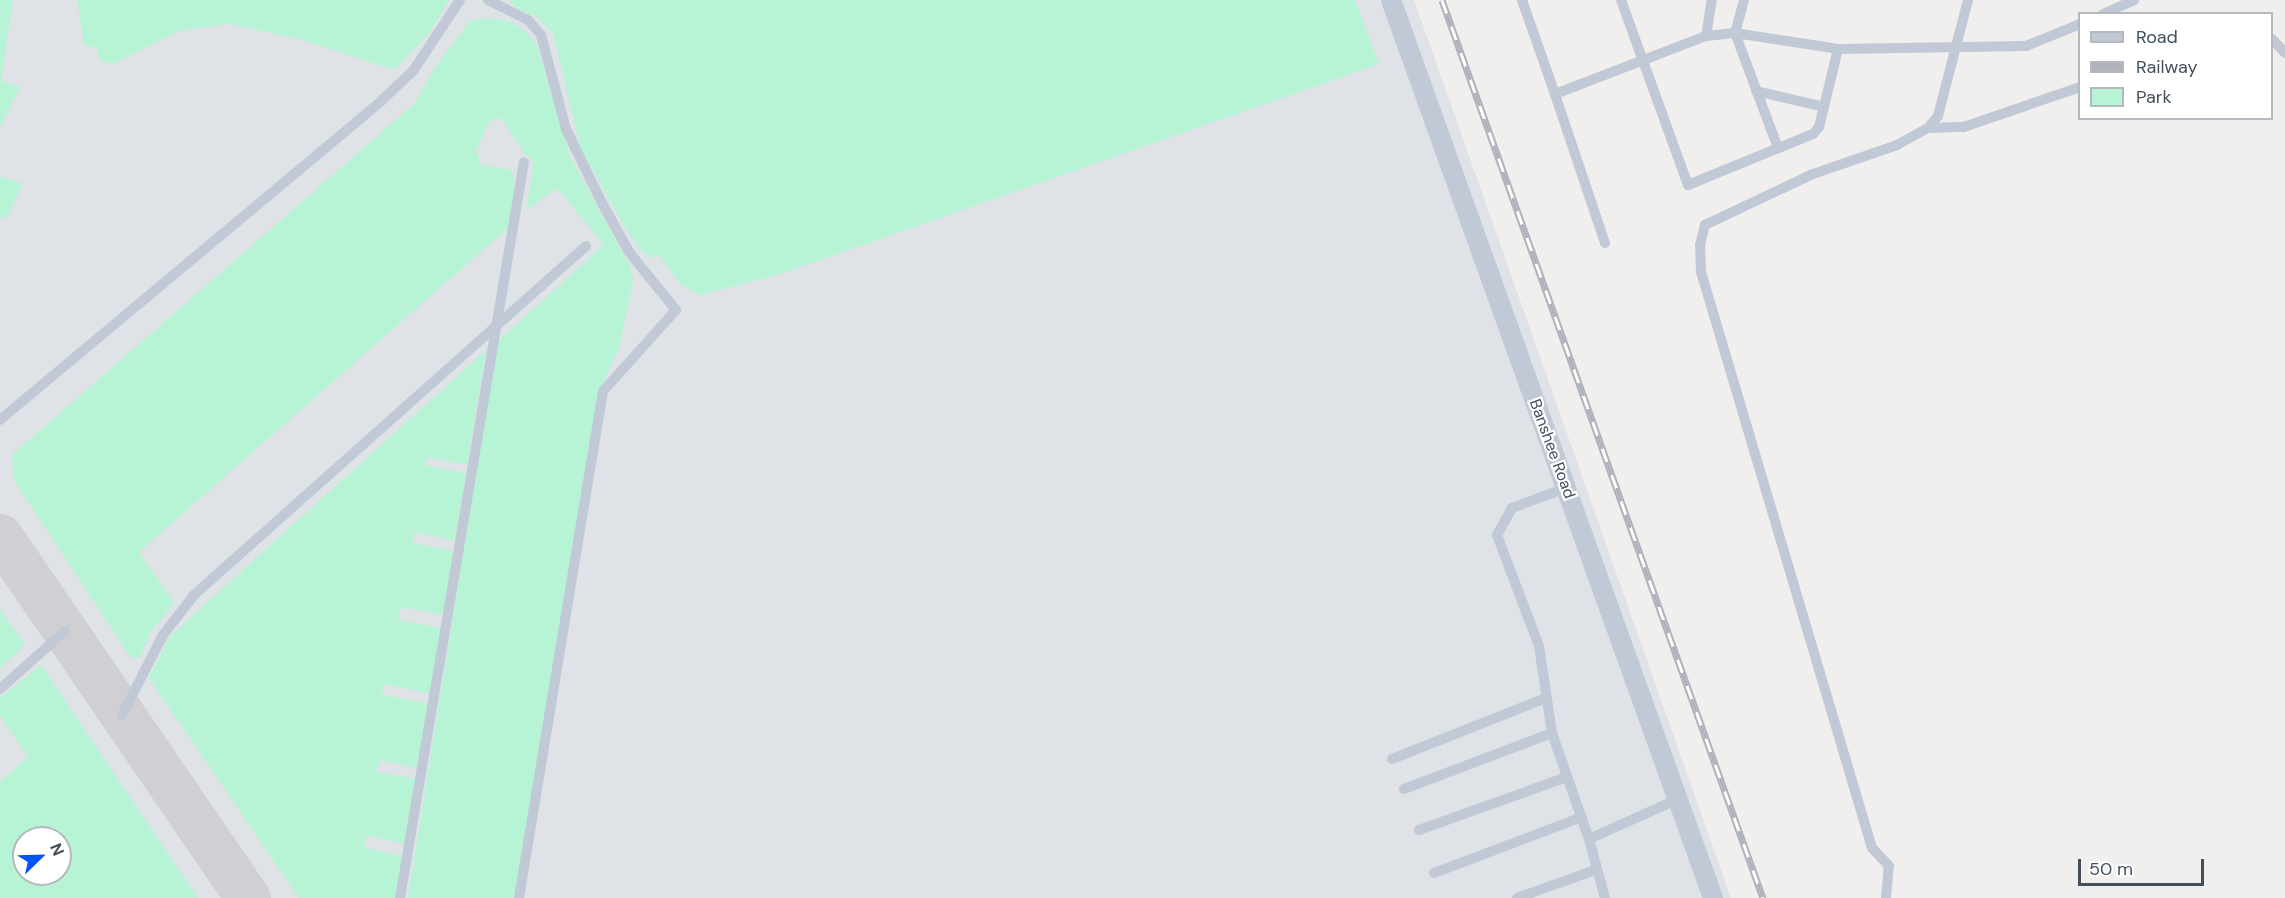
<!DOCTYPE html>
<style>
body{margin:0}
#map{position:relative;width:2285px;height:898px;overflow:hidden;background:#f1eeee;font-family:"DM Sans",sans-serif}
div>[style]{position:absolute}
.airport>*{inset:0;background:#dfe2e7}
.green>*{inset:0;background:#b7f4d5}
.taxiway>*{height:45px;margin:-22.5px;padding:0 22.5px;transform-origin:22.5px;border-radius:22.5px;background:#d0d0d4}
.service>*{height:10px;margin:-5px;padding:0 5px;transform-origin:5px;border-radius:5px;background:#c0c9d5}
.minor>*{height:20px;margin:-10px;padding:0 10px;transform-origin:10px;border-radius:10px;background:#c0c9d5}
.rail>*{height:7px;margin-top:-3.5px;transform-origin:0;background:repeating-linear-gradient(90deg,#fff 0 14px,#afb2ba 0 28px);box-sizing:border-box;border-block:2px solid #afb2ba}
span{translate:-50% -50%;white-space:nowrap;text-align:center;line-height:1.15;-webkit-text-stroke:4.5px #fff;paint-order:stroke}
.street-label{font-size:16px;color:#444f5e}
.legend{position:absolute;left:2078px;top:12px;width:195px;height:108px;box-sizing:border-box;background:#fff;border:2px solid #b4b9bf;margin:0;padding:8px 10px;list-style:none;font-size:18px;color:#444f5e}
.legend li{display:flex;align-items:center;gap:12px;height:30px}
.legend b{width:30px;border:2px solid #b4b9bf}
.north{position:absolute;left:12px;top:826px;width:60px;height:60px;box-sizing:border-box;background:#fff;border:2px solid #b4b9bf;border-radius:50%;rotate:67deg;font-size:16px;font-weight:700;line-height:24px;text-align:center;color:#444f5e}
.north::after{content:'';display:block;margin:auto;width:21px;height:27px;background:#0354f7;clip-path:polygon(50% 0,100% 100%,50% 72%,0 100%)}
.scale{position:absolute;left:2078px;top:859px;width:126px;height:27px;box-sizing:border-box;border:3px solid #444f5e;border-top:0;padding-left:8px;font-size:18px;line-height:21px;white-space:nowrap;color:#444f5e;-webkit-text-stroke:4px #fff;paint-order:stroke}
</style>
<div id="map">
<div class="airport">
<i style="clip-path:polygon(evenodd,0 0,1414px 0,1731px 898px,0 898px,0 0,24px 838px,60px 838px,60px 874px,24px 874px,24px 838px)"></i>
</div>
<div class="green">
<i style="clip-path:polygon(0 0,13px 0,1px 81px,20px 87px,0 127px)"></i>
<i style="clip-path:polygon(77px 0,449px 0,430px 32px,395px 70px,299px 39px,229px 24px,178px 31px,115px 63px,99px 61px,98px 48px,84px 45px)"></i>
<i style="clip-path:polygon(509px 0,1355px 0,1379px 64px,780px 274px,700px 295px,681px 285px,659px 255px,652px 258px,642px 252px,623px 224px,580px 147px,553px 33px,537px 17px,517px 9px)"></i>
<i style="clip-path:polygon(492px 18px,511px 22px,526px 32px,537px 46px,570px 157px,630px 266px,633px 281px,619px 349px,605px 378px,593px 425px,515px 898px,408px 898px,497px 342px,604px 245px,557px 188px,526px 211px,534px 160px,525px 154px,500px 117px,488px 123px,476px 151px,481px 165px,512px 170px,515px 193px,508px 228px,139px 552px,174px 603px,150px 633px,140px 657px,131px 658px,13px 479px,12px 455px,415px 103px,433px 70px,471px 20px)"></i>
<i style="clip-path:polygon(0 177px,23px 183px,7px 218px,0 217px)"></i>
<i style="clip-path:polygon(486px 350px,467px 465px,427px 457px,424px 465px,466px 473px,455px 541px,415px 532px,412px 543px,454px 551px,444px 615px,401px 607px,398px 620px,441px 628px,431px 694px,384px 684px,382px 695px,430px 704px,420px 769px,380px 760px,377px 772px,417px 779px,405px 844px,367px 835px,364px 847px,404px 857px,397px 898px,299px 898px,149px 678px,169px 637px)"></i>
<i style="clip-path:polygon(0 609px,25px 645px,0 668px)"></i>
<i style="clip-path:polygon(evenodd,41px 665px,198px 898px,0 898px,0 782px,28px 757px,0 716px,0 698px,41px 665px,24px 838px,60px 838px,60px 874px,24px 874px,24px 838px)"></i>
</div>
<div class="taxiway">
<i style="left:0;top:536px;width:439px;rotate:55.6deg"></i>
</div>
<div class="service">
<i style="left:488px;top:0;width:45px;rotate:26.6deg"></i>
<i style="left:528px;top:20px;width:20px;rotate:49deg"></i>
<i style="left:541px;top:35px;width:97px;rotate:75.1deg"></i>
<i style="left:566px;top:129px;width:82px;rotate:64.1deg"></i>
<i style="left:602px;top:203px;width:56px;rotate:61.1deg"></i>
<i style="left:629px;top:252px;width:75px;rotate:51deg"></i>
<i style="left:676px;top:310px;width:109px;rotate:132deg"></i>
<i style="left:603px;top:391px;width:514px;rotate:99.41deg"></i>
<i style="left:1522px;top:0;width:100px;rotate:70.7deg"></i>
<i style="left:1621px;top:0;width:197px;rotate:70.1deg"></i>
<i style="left:1688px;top:185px;width:135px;rotate:-22.2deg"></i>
<i style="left:1813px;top:134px;width:9px;rotate:-49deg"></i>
<i style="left:1819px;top:127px;width:80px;rotate:-76.3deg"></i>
<i style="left:1744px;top:0;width:34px;rotate:105deg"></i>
<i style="left:1735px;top:33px;width:123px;rotate:69.5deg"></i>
<i style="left:2103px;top:14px;width:34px;rotate:-24deg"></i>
<i style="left:1706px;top:36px;width:36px;rotate:-81deg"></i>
<i style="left:2272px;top:39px;width:19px;rotate:47deg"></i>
<i style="left:1756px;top:91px;width:70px;rotate:13.2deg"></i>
<i style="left:1928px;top:128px;width:36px;rotate:-2deg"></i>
<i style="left:1964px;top:127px;width:123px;rotate:-19deg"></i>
<i style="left:1605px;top:243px;width:157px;rotate:-108.6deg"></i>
<i style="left:1555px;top:94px;width:162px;rotate:-21deg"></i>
<i style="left:1706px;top:36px;width:29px;rotate:-6deg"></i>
<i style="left:1735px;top:33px;width:104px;rotate:8.8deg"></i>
<i style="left:1838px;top:49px;width:188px;rotate:-0.9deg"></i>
<i style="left:2026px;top:46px;width:58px;rotate:-22.2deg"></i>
<i style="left:0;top:420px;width:497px;rotate:-39.9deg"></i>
<i style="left:381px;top:101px;width:44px;rotate:-43.2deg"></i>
<i style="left:413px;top:71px;width:85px;rotate:-56.5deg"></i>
<i style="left:1566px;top:488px;width:58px;rotate:159.7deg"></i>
<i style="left:1512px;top:508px;width:31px;rotate:119deg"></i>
<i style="left:1497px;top:535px;width:119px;rotate:69.3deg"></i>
<i style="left:1539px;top:646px;width:88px;rotate:81.5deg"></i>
<i style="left:1552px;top:733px;width:112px;rotate:70.8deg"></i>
<i style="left:0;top:689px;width:87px;rotate:-41.7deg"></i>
<i style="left:122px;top:715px;width:90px;rotate:-62.9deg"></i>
<i style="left:163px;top:635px;width:51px;rotate:-52.2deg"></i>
<i style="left:194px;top:595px;width:525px;rotate:-41.68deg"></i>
<i style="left:1392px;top:759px;width:166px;rotate:-21.6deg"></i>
<i style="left:1404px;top:789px;width:158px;rotate:-20.7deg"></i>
<i style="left:1419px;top:830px;width:157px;rotate:-19.7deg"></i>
<i style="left:1434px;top:873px;width:158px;rotate:-20.7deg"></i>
<i style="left:400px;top:898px;width:746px;rotate:-80.44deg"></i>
<i style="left:1517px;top:898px;width:83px;rotate:-19.7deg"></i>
<i style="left:1605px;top:898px;width:61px;rotate:-105.2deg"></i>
<i style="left:1589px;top:839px;width:98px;rotate:-24.2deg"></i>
<i style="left:1886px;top:898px;width:32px;rotate:-85deg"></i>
<i style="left:1889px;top:866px;width:25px;rotate:-133deg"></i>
<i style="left:1872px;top:848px;width:601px;rotate:-106.53deg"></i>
<i style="left:1701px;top:272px;width:27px;rotate:-92deg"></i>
<i style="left:1700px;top:245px;width:21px;rotate:-76deg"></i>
<i style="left:1705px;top:225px;width:119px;rotate:-25.3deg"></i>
<i style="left:1813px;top:174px;width:89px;rotate:-19deg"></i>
<i style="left:1897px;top:145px;width:35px;rotate:-29deg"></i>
<i style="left:1928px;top:128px;width:16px;rotate:-50deg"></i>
<i style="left:1938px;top:116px;width:120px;rotate:-75.5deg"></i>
</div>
<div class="minor">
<i style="left:1391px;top:0;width:954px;rotate:70.27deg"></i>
</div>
<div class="rail">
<i style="left:1442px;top:0;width:954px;rotate:70.33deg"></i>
</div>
<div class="street-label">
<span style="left:1552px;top:449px;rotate:70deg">Banshee Road</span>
</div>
<ul class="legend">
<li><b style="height:8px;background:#c0c9d5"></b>Road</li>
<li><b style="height:8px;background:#afb2ba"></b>Railway</li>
<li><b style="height:16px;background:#b7f4d5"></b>Park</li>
</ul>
<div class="north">N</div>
<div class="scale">50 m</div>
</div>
